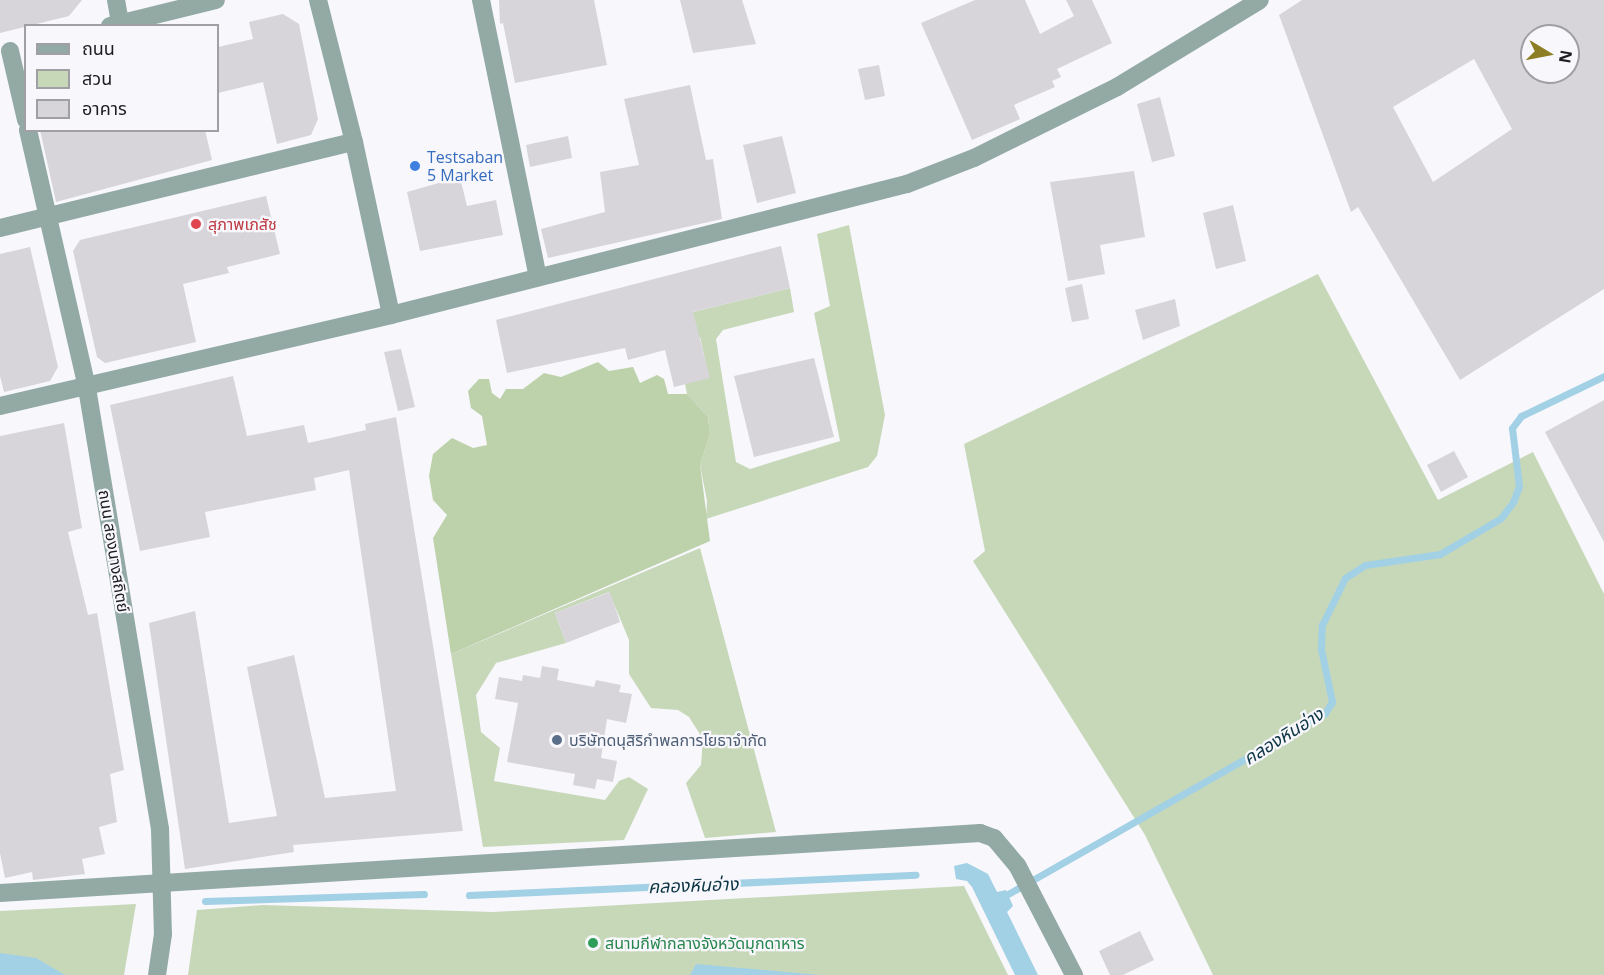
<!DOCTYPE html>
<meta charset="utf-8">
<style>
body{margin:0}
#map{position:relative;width:1604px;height:975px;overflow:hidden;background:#f7f7fc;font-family:"Open Sans","Noto Sans Thai",sans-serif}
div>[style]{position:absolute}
.green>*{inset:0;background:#c7d8b9}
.forest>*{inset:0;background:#bdd2ab}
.water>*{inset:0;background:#a2d0e5}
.stream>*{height:7px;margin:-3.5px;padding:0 3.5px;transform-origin:3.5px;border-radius:3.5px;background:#a2d0e5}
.building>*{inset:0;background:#d7d5da}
.minor>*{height:18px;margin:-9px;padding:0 9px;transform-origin:9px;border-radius:9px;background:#92a9a4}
.dots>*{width:16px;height:16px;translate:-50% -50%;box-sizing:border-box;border:3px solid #f7f7fc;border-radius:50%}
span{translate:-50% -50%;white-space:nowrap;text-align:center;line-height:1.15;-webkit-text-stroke:4.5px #f7f7fc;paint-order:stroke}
.shop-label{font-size:16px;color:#366cbe}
.left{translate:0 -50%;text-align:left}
.health-label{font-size:16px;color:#be3a42}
.street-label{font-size:16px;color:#1d1d1f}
.service-label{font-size:16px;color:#4e5e75}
.leisure-label{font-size:16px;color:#27864d}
.water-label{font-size:18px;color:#0d3645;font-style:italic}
.legend{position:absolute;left:24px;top:24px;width:195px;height:108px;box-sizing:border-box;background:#f7f7fc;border:2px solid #a0a0a4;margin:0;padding:8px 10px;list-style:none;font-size:18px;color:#1d1d1f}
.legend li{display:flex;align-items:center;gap:12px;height:30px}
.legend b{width:30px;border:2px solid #a0a0a4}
.north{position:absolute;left:1520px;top:24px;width:60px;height:60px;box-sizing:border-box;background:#f7f7fc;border:2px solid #a0a0a4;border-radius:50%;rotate:100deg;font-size:16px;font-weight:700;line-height:24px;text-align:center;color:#1d1d1f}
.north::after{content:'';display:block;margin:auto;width:21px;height:27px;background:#8d7d23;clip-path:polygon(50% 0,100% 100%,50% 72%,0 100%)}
</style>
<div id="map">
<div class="green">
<i style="clip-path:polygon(849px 225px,885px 415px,877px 456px,868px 467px,706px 519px,707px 501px,700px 465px,710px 434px,708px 417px,687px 394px,685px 384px,709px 377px,700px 337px,675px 343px,669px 318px,790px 288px,794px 312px,723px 330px,716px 339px,736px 462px,750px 469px,840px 441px,814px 313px,830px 306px,817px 234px)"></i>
<i style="clip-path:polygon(1318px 274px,1438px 500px,1533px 452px,1604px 594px,1604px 975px,1213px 975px,1145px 835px,973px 561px,985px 551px,964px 444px)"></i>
<i style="clip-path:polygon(700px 548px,776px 832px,705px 838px,686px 783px,701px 765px,703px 739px,689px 717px,678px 710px,651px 708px,629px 674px,629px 640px,609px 592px,555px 613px,566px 643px,496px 663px,476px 695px,481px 732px,500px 748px,494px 781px,605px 800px,619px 781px,629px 777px,648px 789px,624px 840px,483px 847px,451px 654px)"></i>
<i style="clip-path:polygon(964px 886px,1008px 975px,188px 975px,197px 910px,263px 905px,493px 912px)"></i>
<i style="clip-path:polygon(136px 904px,124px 975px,0 975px,0 911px)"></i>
</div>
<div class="forest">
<i style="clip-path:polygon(598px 362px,609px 371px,633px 367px,640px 383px,657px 375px,664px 379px,668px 394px,687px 394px,708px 417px,710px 434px,700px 465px,710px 541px,451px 654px,433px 538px,447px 515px,433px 500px,429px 476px,433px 454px,452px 438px,473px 448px,487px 445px,482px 416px,471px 408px,468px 391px,479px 379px,489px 379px,492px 393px,500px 399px,506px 389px,523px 389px,544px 373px,561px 377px)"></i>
</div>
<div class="water">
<i style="clip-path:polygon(967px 863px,988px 874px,997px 892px,1006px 890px,1013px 906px,1007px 912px,1038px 975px,1015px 975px,972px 887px,967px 881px,956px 879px,954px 866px)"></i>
<i style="clip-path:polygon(0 953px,36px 958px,65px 975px,0 975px)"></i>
<i style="clip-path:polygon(696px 964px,820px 975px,690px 975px)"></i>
</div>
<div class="stream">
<i style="left:469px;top:895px;width:447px;rotate:-2.6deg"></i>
<i style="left:1001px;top:898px;width:373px;rotate:-29.7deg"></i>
<i style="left:1325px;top:713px;width:13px;rotate:-58deg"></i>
<i style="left:1332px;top:702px;width:54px;rotate:-101.7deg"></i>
<i style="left:1321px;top:649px;width:24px;rotate:-88deg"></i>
<i style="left:1322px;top:625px;width:52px;rotate:-63.9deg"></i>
<i style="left:1345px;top:578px;width:24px;rotate:-33deg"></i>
<i style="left:1365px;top:565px;width:76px;rotate:-8.3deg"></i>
<i style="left:1440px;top:554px;width:71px;rotate:-30.5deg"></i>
<i style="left:1501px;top:518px;width:20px;rotate:-53deg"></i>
<i style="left:1513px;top:502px;width:17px;rotate:-69deg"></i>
<i style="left:1519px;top:486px;width:58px;rotate:-96.9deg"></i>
<i style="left:1512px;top:428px;width:15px;rotate:-53deg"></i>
<i style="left:1521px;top:416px;width:92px;rotate:-25.7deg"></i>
<i style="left:205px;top:901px;width:219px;rotate:-1.8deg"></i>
</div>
<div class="building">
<i style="clip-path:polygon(0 0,82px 0,69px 16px,0 33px)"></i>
<i style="clip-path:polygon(499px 0,594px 0,607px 65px,515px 83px,503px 23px,500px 24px)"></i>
<i style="clip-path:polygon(680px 0,742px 0,756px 44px,693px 53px)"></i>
<i style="clip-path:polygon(975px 0,1025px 0,1040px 34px,1074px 16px,1066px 0,1092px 0,1112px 43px,1057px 69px,1061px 77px,1052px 81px,1055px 87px,1014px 105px,1020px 119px,972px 140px,921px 23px)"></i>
<i style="clip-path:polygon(evenodd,1302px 0,1604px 0,1604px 289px,1460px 380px,1358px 207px,1351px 212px,1279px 15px,1302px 0,1532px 36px,1568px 36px,1568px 72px,1532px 72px,1532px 36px,1302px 0,1474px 59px,1512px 129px,1433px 182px,1393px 107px,1474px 59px)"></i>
<i style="clip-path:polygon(283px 14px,299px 24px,318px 119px,311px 135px,277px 144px,263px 82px,218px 93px,218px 47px,253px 39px,249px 22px)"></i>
<i style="clip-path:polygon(879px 65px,885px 96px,865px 100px,858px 69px)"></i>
<i style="clip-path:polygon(690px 85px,706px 160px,713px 159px,722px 219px,548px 258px,541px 229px,605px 212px,600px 172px,639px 165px,624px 99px)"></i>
<i style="clip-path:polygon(1160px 97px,1175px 156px,1152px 162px,1137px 104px)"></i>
<i style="clip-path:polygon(40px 130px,205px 130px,212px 160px,56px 202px)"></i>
<i style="clip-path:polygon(568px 136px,572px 158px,530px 167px,526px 145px)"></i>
<i style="clip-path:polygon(782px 136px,796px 193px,757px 203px,743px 145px)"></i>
<i style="clip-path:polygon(1134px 171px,1145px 237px,1100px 245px,1105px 274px,1068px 281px,1050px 182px)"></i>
<i style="clip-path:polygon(460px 177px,467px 206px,496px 200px,503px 235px,420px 251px,407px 192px)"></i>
<i style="clip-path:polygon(266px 196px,280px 254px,227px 267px,229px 273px,183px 284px,196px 342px,105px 363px,97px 357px,73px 251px,80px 240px)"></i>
<i style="clip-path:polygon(1233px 205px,1246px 261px,1216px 269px,1203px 213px)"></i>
<i style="clip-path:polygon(781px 246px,790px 288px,693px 312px,710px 378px,674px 387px,665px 350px,628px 360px,625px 348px,507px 373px,496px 320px)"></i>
<i style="clip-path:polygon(30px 247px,58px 367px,50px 381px,4px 392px,0 376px,0 254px)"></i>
<i style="clip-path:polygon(1082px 284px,1089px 319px,1072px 322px,1065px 288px)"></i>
<i style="clip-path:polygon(1175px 299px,1180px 326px,1143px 340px,1135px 310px)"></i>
<i style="clip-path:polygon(401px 349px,415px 407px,398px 411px,384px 352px)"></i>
<i style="clip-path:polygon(814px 358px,834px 437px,754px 457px,734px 376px)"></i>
<i style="clip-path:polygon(233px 376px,247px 436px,304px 425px,308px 443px,366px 430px,365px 424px,396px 417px,463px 831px,293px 845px,294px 852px,185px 869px,149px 623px,195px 611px,229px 823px,277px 816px,247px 667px,294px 655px,325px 798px,396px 791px,349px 470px,314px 478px,316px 490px,205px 512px,210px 537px,140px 551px,110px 405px)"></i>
<i style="clip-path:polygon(1604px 400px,1604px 542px,1545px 432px)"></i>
<i style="clip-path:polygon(64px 423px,82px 528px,68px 532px,88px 615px,97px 613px,124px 770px,110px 774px,117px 822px,99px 827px,105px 854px,82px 859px,85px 874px,33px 880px,32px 872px,5px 878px,0 853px,0 436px)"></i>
<i style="clip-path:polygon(1454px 451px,1468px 477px,1441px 492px,1427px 465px)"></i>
<i style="clip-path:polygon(610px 592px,620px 622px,566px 643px,555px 613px)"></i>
<i style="clip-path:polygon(542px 666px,559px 669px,557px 680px,594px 687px,596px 680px,621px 685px,619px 692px,632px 694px,626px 723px,607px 719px,601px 758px,617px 761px,613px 782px,597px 779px,595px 789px,573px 785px,575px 774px,507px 762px,518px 703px,495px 699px,499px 677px,522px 681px,523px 675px,540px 678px)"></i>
<i style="clip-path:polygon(1140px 931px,1154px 960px,1123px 975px,1110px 975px,1099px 951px)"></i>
</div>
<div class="minor">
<i style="left:116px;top:0;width:23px;rotate:80deg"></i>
<i style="left:318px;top:0;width:146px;rotate:75.8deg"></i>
<i style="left:354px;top:142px;width:177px;rotate:77.9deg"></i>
<i style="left:481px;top:0;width:283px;rotate:78.4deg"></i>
<i style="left:110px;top:26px;width:109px;rotate:-13.8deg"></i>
<i style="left:10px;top:51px;width:71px;rotate:76.9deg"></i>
<i style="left:28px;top:130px;width:265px;rotate:77.1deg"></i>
<i style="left:87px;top:388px;width:447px;rotate:80.6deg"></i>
<i style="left:160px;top:829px;width:105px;rotate:88.4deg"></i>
<i style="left:163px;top:934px;width:41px;rotate:98.3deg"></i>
<i style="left:0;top:228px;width:364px;rotate:-13.7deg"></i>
<i style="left:0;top:406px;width:401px;rotate:-13.1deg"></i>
<i style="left:391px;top:315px;width:532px;rotate:-14.25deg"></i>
<i style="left:907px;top:184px;width:72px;rotate:-21.2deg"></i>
<i style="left:974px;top:158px;width:160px;rotate:-26.4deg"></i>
<i style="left:1117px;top:87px;width:167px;rotate:-31.3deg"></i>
<i style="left:0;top:893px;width:982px;rotate:-3.5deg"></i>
<i style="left:980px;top:833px;width:15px;rotate:20deg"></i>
<i style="left:994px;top:838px;width:35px;rotate:50deg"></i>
<i style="left:1017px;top:865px;width:124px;rotate:62.6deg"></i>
</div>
<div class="dots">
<i style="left:415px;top:166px;background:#3f7fe0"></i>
<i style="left:196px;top:224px;background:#e0444e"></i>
<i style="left:557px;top:740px;background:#5c6f8a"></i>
<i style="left:593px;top:943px;background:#2e9e5b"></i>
</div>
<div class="shop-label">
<span class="left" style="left:427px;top:166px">Testsaban<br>5 Market</span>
</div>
<div class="health-label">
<span class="left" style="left:208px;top:224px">สุภาพเภสัช</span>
</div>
<div class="street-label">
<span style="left:114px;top:551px;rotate:81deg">ถนน สองนางสถิตย์</span>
</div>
<div class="service-label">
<span class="left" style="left:569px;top:740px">บริษัทดนุสิริกำพลการโยธาจำกัด</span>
</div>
<div class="leisure-label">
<span class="left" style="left:605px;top:943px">สนามกีฬากลางจังหวัดมุกดาหาร</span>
</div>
<div class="water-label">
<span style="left:1283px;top:736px;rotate:-32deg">คลองหินอ่าง</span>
<span style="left:693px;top:885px;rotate:-2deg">คลองหินอ่าง</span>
</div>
<ul class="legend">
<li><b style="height:8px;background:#92a9a4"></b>ถนน</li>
<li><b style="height:16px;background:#c7d8b9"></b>สวน</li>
<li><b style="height:16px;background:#d7d5da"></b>อาคาร</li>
</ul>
<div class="north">N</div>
</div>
